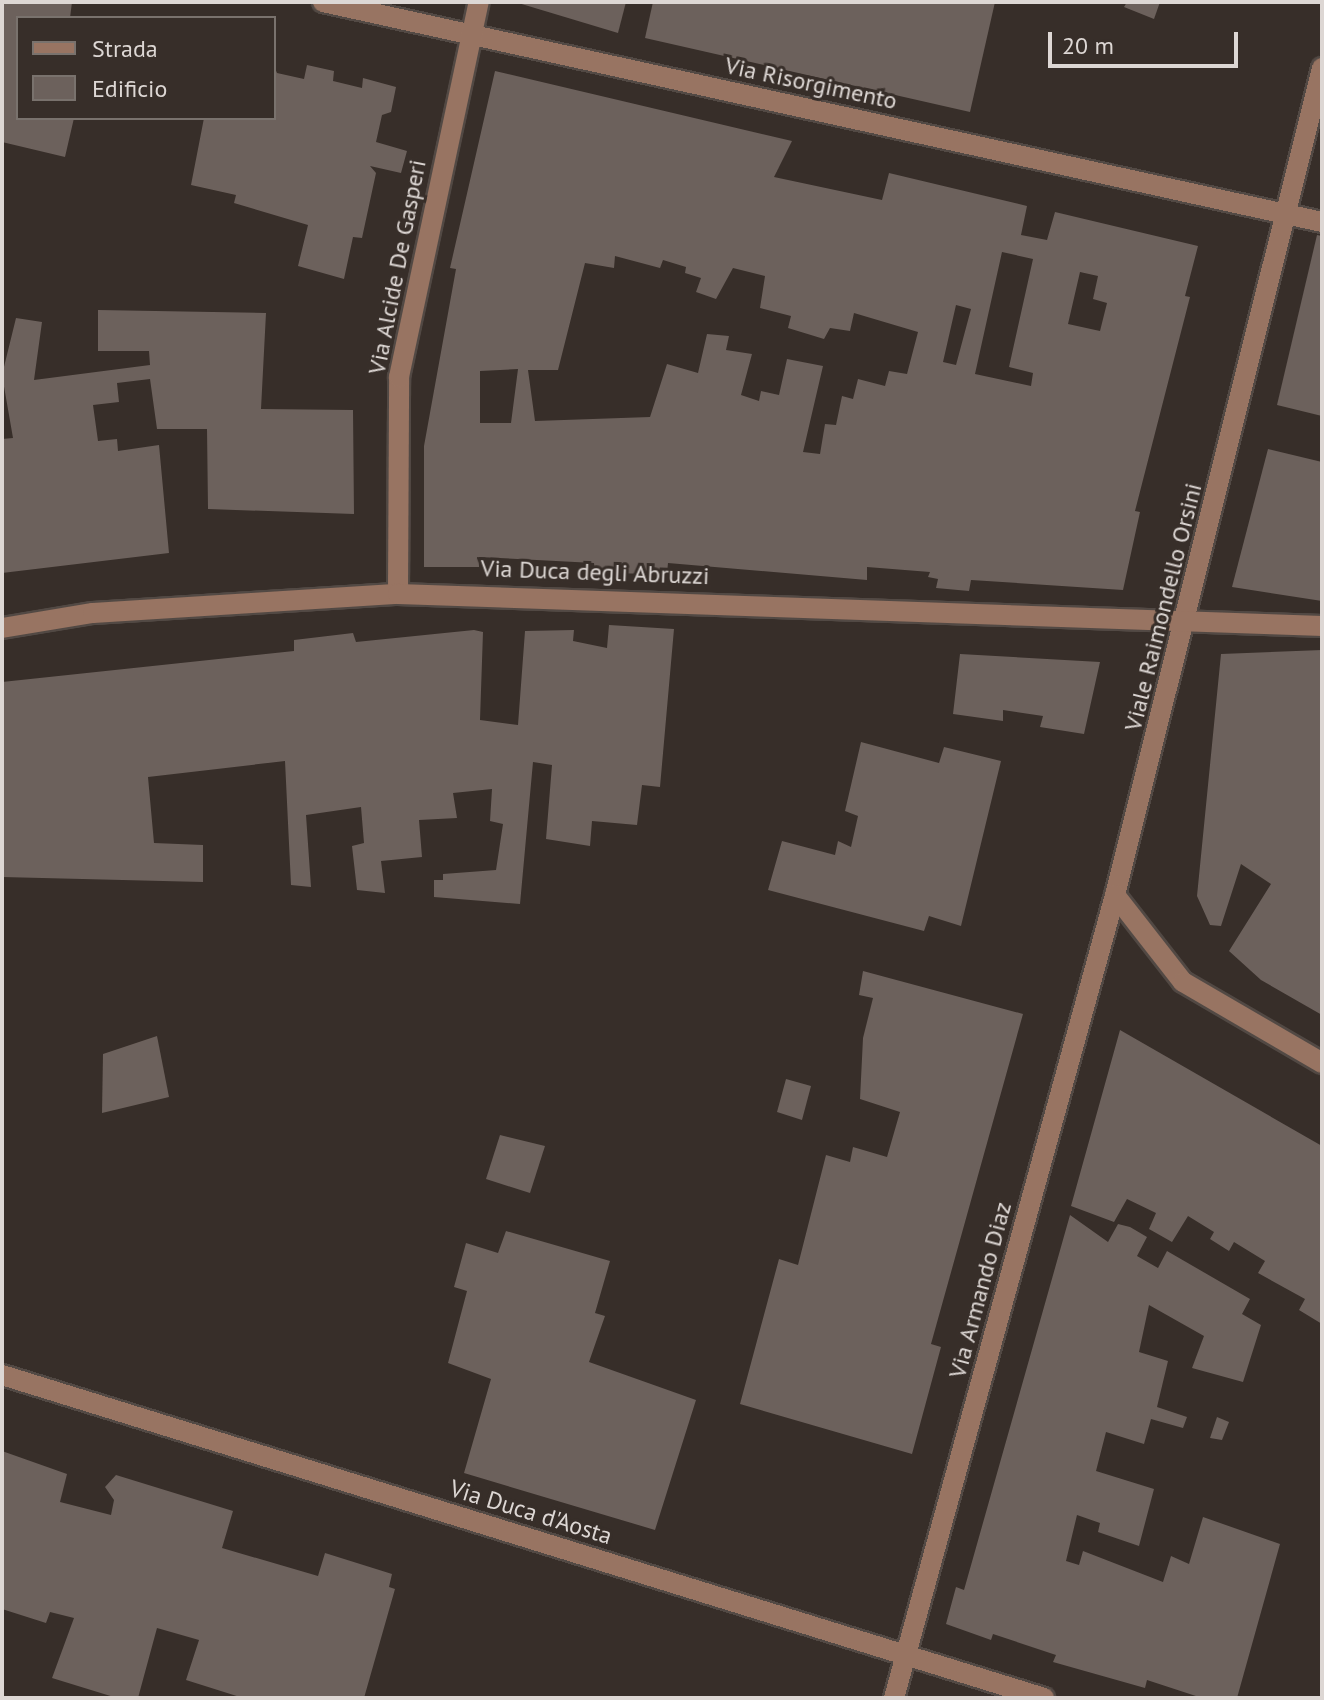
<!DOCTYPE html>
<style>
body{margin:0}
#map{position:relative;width:1324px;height:1700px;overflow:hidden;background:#372e29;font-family:"PT Sans",sans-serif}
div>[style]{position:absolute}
.building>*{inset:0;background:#6c615c}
.roads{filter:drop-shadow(2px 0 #524944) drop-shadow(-2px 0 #524944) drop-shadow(0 2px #524944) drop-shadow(0 -2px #524944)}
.minor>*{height:20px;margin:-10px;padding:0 10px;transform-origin:10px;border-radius:10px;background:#987462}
span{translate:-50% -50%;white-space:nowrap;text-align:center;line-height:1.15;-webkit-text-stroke:6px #372e29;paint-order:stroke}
.street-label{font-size:24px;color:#ddd7d4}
.frame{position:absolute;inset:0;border:4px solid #ddd7d4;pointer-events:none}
.legend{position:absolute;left:16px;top:16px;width:260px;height:104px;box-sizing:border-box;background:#372e29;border:2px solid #79726d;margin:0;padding:10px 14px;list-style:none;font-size:24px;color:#ddd7d4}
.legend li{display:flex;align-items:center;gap:16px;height:40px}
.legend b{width:40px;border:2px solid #79726d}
.scale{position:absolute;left:1048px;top:32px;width:190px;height:36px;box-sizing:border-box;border:4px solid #ddd7d4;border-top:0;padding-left:10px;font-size:24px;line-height:28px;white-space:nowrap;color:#ddd7d4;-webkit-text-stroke:6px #372e29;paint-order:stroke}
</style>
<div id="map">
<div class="building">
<i style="clip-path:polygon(2px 2px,72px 2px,70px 18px,18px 18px,18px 118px,74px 118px,65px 157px,2px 142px)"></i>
<i style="clip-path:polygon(515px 2px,626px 2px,618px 33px)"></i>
<i style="clip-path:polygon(653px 2px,995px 2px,970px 112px,645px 38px)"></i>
<i style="clip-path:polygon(1127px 2px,1160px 2px,1154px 19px,1124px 7px)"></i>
<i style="clip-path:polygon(307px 65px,334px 71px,333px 81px,362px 88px,363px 78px,396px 87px,391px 112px,382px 115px,376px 142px,407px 151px,401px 173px,370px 166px,376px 173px,362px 238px,353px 237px,344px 279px,298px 266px,308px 225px,234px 203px,236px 195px,191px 185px,204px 118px,274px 118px,274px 66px,277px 73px,304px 79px)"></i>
<i style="clip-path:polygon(evenodd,495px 71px,792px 141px,774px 177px,882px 200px,889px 173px,1027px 206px,1021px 235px,1047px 240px,1055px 212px,1198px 246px,1185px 296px,1190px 297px,1135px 511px,1140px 512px,1123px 590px,971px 580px,969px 591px,936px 588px,938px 579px,928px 577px,930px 572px,867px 567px,867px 580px,668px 563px,667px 574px,595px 573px,594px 563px,479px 557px,479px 567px,424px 567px,424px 446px,456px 269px,450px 268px,495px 71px,1002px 252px,1033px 259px,1009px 367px,1033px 373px,1031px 386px,975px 374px,1002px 252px,495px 71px,615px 256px,660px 268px,663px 260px,686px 267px,685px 273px,701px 278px,696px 292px,716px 299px,733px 268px,765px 276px,760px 308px,791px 316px,788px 328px,824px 339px,830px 328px,850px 331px,854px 313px,918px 332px,907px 374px,889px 371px,885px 386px,858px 379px,853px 399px,842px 396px,836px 425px,825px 424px,820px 454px,803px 452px,823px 366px,787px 359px,779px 395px,761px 391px,759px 401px,741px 395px,752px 354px,726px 350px,729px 336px,707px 334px,698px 373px,667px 364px,650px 417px,535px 421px,528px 370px,558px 370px,585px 263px,614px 268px,615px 256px,495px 71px,1080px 272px,1098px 276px,1093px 299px,1107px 303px,1100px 331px,1068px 324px,1080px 272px,495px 71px,956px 305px,971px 309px,956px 365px,943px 362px,956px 305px,495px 71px,518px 369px,511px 423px,480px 423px,480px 371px,518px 369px)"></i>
<i style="clip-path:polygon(1317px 235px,1322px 236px,1322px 416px,1277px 405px)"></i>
<i style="clip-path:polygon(98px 310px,266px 313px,261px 409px,353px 410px,354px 514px,208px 509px,207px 429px,157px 429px,150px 379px,117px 383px,119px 402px,93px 405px,98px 441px,117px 439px,118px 451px,159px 445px,169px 553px,2px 573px,2px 439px,13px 438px,2px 375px,16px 318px,42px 322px,34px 380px,150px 365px,149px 351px,98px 351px)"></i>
<i style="clip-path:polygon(1268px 449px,1322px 462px,1322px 601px,1232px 587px)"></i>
<i style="clip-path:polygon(609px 625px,674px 629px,660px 787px,642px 785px,637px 825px,592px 821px,590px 846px,546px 839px,552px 765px,533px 762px,520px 904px,434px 897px,434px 880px,443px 880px,443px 874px,496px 870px,503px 824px,490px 821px,492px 789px,453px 793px,457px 818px,419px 820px,422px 857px,381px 861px,385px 893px,357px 890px,352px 846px,364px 843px,361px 807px,306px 815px,311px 887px,291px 885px,285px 761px,148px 777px,154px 843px,203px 845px,203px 882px,2px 877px,2px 682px,294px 651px,294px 640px,353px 633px,356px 642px,474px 630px,483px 632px,480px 720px,518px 725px,525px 631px,574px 630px,573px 641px,607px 648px)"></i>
<i style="clip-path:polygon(1322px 650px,1322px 1015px,1261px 980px,1229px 951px,1271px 884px,1241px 864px,1221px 926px,1210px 925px,1197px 896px,1221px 654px)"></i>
<i style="clip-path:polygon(960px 654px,1100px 662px,1084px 734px,1040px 727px,1043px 716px,1003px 710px,1003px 721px,953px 714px)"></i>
<i style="clip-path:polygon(861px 742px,939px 763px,944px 747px,1001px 761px,961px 926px,929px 916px,924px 931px,768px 890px,782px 841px,835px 855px,838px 841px,851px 847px,858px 816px,845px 811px)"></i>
<i style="clip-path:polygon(863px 971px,1023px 1014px,931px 1344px,941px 1347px,912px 1454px,740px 1404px,779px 1259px,798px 1265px,826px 1155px,850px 1162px,853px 1147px,887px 1157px,900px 1112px,860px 1099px,863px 1038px,873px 998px,859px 995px)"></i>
<i style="clip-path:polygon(1120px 1030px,1322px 1146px,1322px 1324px,1299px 1310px,1305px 1299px,1258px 1273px,1265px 1261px,1234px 1242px,1229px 1251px,1210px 1239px,1214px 1232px,1188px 1216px,1172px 1242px,1149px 1229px,1156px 1213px,1127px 1199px,1114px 1222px,1071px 1206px)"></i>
<i style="clip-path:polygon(157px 1036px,169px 1097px,102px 1113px,103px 1054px)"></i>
<i style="clip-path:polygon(786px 1079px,811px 1086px,802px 1120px,777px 1112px)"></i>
<i style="clip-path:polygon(500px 1135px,545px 1146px,530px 1193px,486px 1179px)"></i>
<i style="clip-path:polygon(1070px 1215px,1108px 1242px,1118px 1224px,1130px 1227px,1147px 1237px,1137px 1256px,1158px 1268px,1167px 1251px,1250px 1299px,1242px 1314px,1261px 1325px,1243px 1382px,1192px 1368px,1204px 1336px,1149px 1305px,1139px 1352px,1168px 1361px,1157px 1407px,1187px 1417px,1183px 1428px,1151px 1419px,1144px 1444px,1106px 1432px,1096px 1471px,1154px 1489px,1139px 1546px,1098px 1532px,1100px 1523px,1077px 1515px,1066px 1561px,1079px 1565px,1083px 1551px,1163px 1582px,1171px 1556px,1189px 1564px,1203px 1517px,1280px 1544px,1237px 1698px,1202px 1698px,1147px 1680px,1145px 1688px,1053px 1662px,1056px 1655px,993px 1634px,991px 1640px,946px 1624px,956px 1587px,964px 1590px)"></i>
<i style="clip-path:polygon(506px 1231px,610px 1261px,595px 1313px,605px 1316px,589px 1362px,696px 1400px,655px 1530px,464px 1473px,491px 1379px,448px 1363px,467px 1291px,454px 1287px,466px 1243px,498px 1253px)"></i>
<i style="clip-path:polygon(1217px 1417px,1229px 1422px,1222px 1440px,1210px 1438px)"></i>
<i style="clip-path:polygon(2px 1451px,67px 1474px,60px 1502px,111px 1515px,114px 1500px,105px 1487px,116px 1475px,233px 1511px,222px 1548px,318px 1576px,325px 1553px,392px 1574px,389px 1587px,395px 1589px,364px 1698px,243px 1698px,186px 1680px,199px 1640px,157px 1628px,138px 1698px,117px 1698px,52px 1678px,74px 1618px,50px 1612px,46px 1623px,2px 1609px)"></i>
</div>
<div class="roads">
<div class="minor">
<i style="left:323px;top:2px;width:1023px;rotate:12.42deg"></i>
<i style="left:1322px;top:68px;width:853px;rotate:104.05deg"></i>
<i style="left:1115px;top:895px;width:110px;rotate:52deg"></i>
<i style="left:1183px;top:982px;width:161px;rotate:30.2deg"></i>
<i style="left:398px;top:594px;width:217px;rotate:-89.7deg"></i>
<i style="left:399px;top:377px;width:383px;rotate:-78deg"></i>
<i style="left:2px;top:628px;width:92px;rotate:-9.4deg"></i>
<i style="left:93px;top:613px;width:306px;rotate:-3.6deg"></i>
<i style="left:398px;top:594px;width:925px;rotate:1.98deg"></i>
<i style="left:2px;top:1375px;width:1091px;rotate:17.22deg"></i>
<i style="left:894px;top:1698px;width:833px;rotate:-74.61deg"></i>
</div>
</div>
<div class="street-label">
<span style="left:811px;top:83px;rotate:12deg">Via Risorgimento</span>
<span style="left:397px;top:267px;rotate:-79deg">Via Alcide De Gasperi</span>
<span style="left:595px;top:572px;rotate:2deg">Via Duca degli Abruzzi</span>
<span style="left:1163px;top:607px;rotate:-76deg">Viale Raimondello Orsini</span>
<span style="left:980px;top:1290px;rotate:-75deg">Via Armando Diaz</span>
<span style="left:531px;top:1512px;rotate:17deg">Via Duca d'Aosta</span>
</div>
<div class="frame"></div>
<ul class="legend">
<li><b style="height:10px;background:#987462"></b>Strada</li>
<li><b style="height:22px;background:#6c615c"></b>Edificio</li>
</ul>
<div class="scale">20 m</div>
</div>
